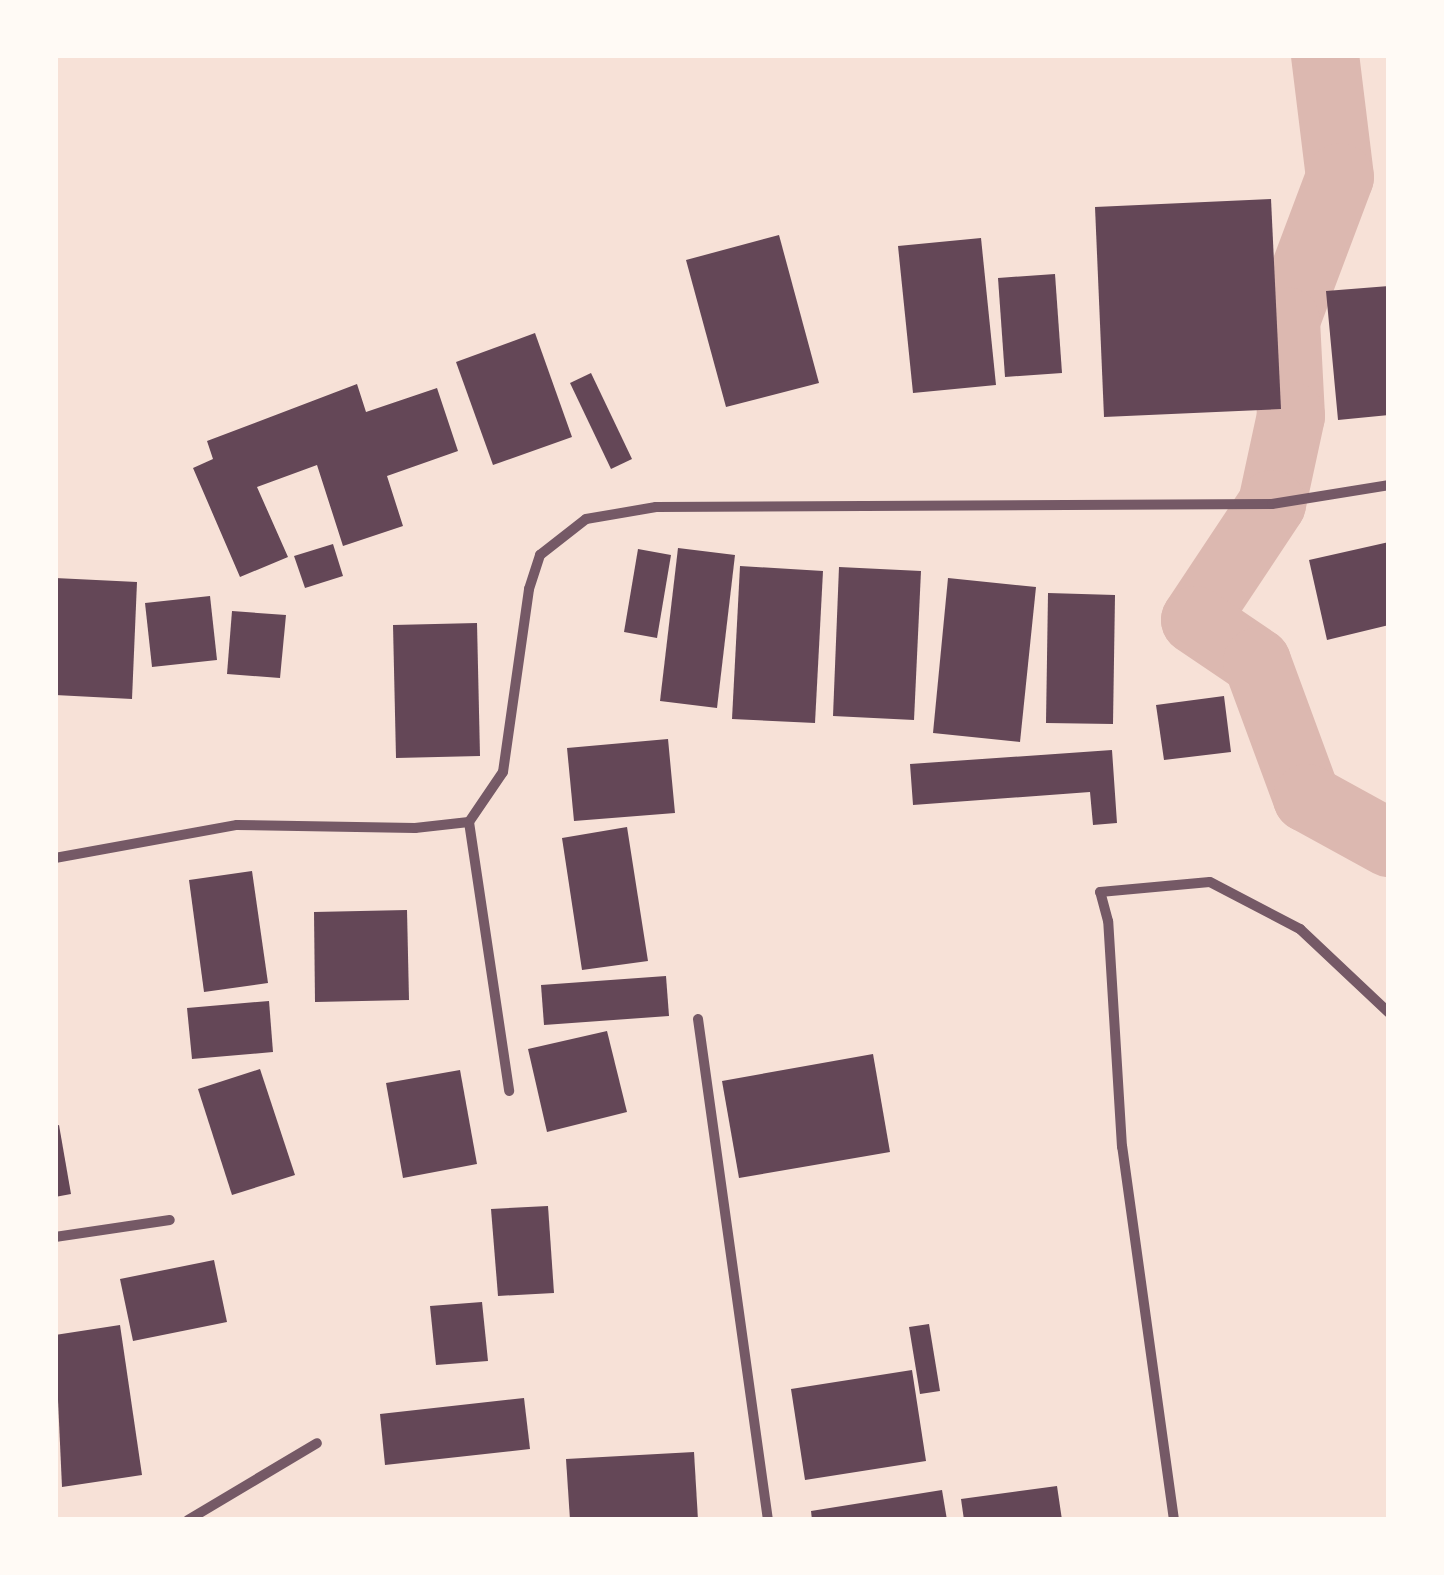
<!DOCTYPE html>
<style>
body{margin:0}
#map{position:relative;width:1444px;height:1575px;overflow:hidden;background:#f7e1d7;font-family:Cabin,sans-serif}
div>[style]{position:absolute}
.river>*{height:68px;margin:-34px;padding:0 34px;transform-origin:34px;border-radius:34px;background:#dcb8b0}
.building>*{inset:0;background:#644757}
.minor>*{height:10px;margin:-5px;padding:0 5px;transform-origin:5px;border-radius:5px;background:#755966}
span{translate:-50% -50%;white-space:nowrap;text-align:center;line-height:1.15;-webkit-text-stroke:9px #fffaf5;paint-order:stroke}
.frame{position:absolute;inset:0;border:58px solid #fffaf5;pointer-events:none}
</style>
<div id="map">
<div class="river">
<i style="left:1325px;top:55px;width:123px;rotate:83deg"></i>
<i style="left:1340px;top:177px;width:154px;rotate:110.6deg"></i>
<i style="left:1286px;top:321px;width:95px;rotate:87deg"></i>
<i style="left:1291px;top:416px;width:90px;rotate:102.2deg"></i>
<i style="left:1272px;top:504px;width:139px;rotate:123.6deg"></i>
<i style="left:1195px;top:620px;width:75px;rotate:34.1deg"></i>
<i style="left:1257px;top:662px;width:145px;rotate:69.8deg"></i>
<i style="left:1307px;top:798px;width:94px;rotate:28.8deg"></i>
</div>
<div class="building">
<i style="clip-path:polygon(1271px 199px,1281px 409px,1104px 417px,1095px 207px)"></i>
<i style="clip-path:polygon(779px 235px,819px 383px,726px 407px,686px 260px)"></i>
<i style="clip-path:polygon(981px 238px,996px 385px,913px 393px,898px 246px)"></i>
<i style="clip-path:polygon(1055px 274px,1062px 373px,1005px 377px,998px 278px)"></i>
<i style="clip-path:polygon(1389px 286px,1389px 415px,1338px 420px,1326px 291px)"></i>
<i style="clip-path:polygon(535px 333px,572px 437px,493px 465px,456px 362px)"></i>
<i style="clip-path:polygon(591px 373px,632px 459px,611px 469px,570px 383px)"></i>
<i style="clip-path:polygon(357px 384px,366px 412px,437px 388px,458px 451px,387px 476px,403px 526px,343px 546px,317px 465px,257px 487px,288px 557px,240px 577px,193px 468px,213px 459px,207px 441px)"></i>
<i style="clip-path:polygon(1389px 542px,1389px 625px,1327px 640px,1309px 560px)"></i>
<i style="clip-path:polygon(333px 544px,343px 576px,305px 588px,294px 556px)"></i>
<i style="clip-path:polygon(678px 548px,735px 555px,717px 708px,660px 701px)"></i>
<i style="clip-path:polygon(638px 549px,671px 555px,657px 638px,624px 632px)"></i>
<i style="clip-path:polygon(740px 566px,823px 571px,815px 723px,732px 719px)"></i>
<i style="clip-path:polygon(839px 567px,921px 571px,914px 720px,833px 716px)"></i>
<i style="clip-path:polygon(55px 578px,137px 582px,132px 699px,55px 695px)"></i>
<i style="clip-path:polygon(948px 578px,1036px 587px,1020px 742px,933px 733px)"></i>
<i style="clip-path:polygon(1048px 593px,1115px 595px,1113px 724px,1046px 723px)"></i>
<i style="clip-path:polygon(210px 596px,217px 660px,152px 667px,145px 603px)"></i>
<i style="clip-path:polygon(232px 611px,286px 615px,280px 678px,227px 674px)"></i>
<i style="clip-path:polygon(477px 623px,480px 756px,396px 758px,393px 625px)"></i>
<i style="clip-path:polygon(1224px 696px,1231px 752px,1164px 760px,1156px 705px)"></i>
<i style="clip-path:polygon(668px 739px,675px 813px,574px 821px,567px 748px)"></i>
<i style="clip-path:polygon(1112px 750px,1117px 823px,1093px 825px,1090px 792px,913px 805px,910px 764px)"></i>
<i style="clip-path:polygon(627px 827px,648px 961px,582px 970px,562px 838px)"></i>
<i style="clip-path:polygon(252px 871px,268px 983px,204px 992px,189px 880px)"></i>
<i style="clip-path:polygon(407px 910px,409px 1000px,315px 1002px,314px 912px)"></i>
<i style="clip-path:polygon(666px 976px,669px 1016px,544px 1025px,541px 985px)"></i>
<i style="clip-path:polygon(269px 1001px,273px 1052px,192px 1059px,187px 1008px)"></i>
<i style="clip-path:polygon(607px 1031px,627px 1112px,547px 1132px,528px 1049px)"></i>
<i style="clip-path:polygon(873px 1054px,890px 1152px,739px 1178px,722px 1081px)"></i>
<i style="clip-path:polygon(260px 1069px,295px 1175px,232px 1195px,198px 1089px)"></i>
<i style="clip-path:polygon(460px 1070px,477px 1164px,403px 1178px,386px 1083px)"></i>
<i style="clip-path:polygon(59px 1125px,71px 1194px,55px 1197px,55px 1126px)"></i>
<i style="clip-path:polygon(548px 1206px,554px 1293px,498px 1296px,491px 1209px)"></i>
<i style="clip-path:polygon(214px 1260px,227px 1322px,133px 1341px,120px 1279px)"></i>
<i style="clip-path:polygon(482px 1302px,488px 1361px,436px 1365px,430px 1306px)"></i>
<i style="clip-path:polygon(929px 1324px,940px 1391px,920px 1394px,909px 1327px)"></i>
<i style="clip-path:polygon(120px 1325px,142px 1475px,62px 1487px,55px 1335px)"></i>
<i style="clip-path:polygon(912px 1370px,926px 1461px,805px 1480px,791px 1389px)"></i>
<i style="clip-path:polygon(524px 1398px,530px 1449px,385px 1465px,380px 1414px)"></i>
<i style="clip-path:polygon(694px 1452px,698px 1520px,570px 1520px,566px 1459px)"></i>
<i style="clip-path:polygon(1057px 1486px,1062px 1520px,964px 1520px,961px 1499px)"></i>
<i style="clip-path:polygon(942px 1490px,947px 1520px,812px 1520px,811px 1511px)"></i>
</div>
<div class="minor">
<i style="left:469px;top:822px;width:272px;rotate:81.5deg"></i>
<i style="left:55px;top:858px;width:185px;rotate:-10.3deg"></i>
<i style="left:237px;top:825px;width:178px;rotate:1deg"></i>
<i style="left:415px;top:828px;width:54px;rotate:-6.3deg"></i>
<i style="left:469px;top:822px;width:60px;rotate:-55.8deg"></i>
<i style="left:503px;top:772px;width:185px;rotate:-81.9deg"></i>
<i style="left:529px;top:589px;width:36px;rotate:-72deg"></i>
<i style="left:540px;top:555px;width:58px;rotate:-38deg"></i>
<i style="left:586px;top:519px;width:71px;rotate:-9.7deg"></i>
<i style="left:656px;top:507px;width:616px;rotate:-0.28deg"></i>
<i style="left:1272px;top:504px;width:119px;rotate:-9.2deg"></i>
<i style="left:698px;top:1019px;width:506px;rotate:82.05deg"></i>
<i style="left:55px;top:1237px;width:116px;rotate:-8.4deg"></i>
<i style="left:188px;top:1520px;width:150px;rotate:-30.8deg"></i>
<i style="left:1174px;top:1520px;width:377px;rotate:-97.9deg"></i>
<i style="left:1122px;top:1147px;width:226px;rotate:-93.5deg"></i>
<i style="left:1108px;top:921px;width:30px;rotate:-105deg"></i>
<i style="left:1100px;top:892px;width:110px;rotate:-5.2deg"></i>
<i style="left:1210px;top:882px;width:102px;rotate:27.6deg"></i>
<i style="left:1300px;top:929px;width:122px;rotate:43.3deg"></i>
</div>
<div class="frame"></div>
</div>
